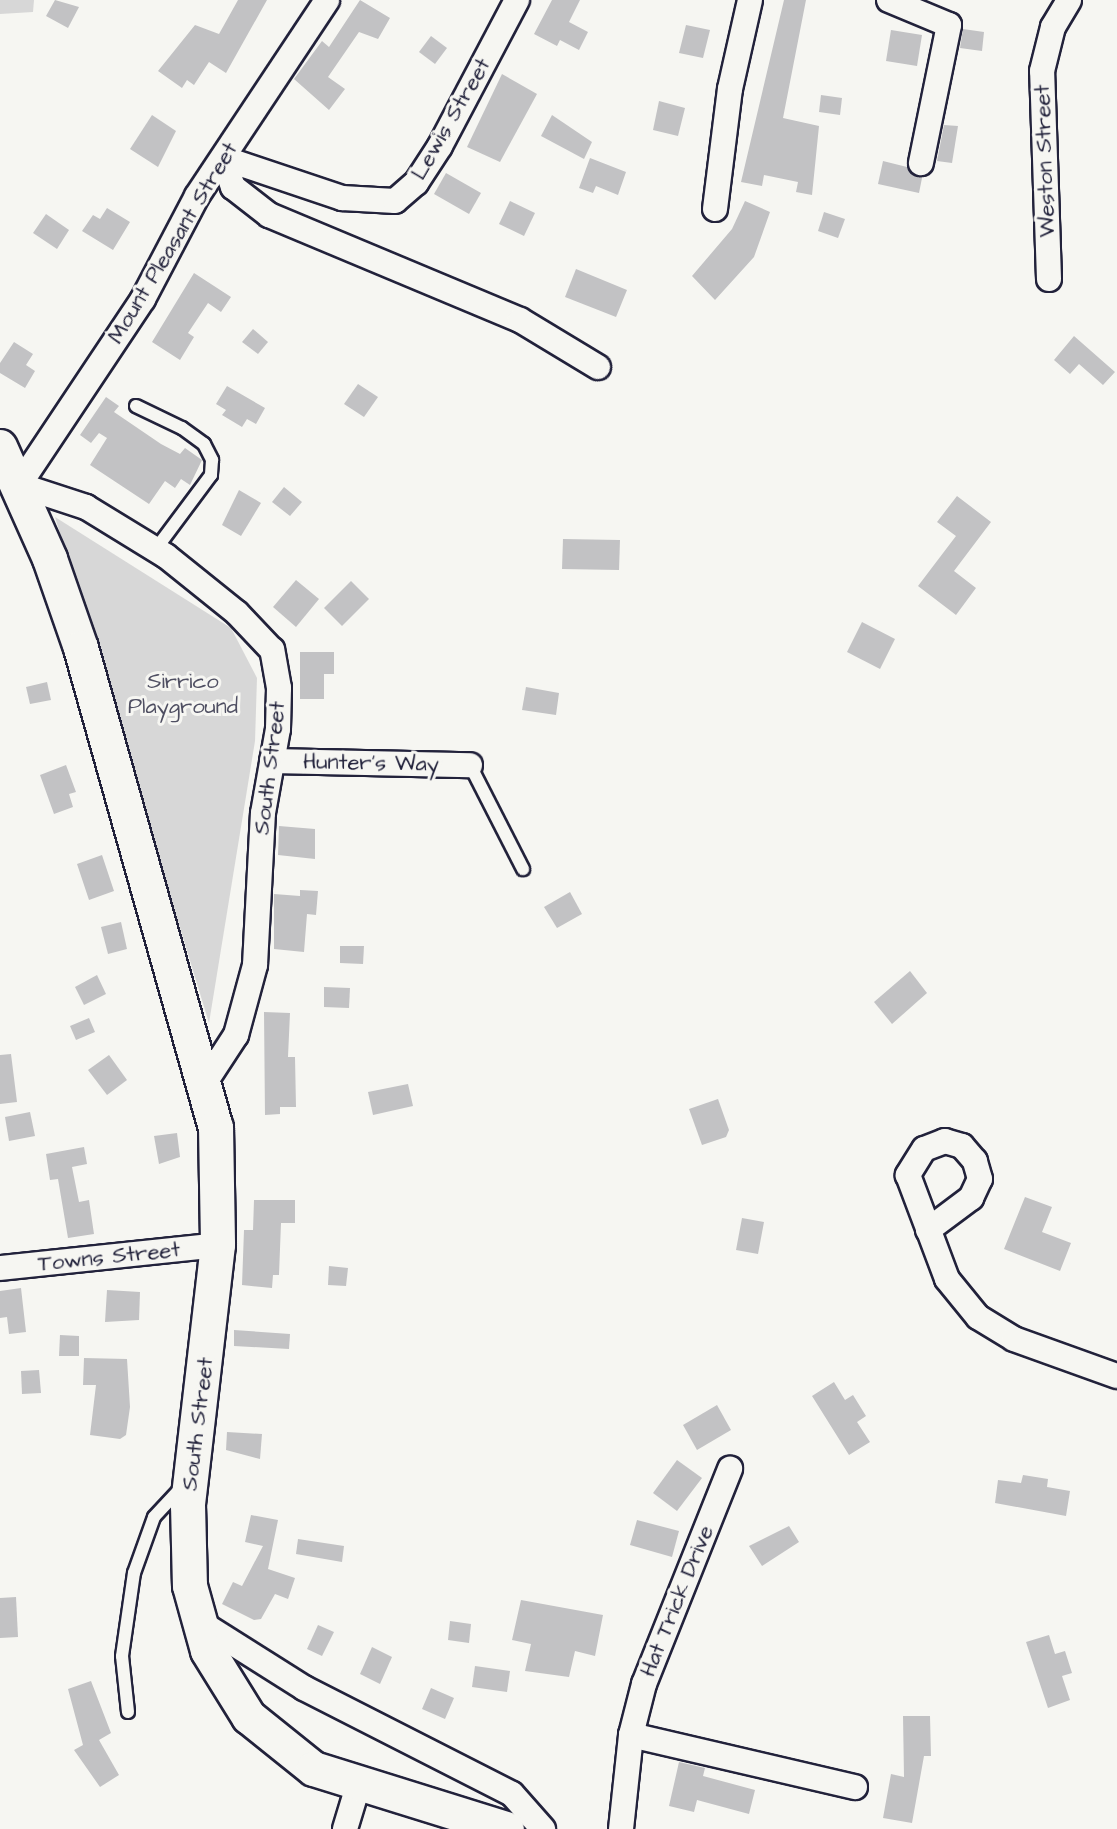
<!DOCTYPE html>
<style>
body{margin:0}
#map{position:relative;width:1117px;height:1829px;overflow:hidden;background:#f6f6f2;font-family:"Architects Daughter",sans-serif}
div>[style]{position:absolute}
.green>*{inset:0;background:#d7d7d7}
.building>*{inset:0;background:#c2c2c4}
.roads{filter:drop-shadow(2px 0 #22223b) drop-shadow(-2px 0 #22223b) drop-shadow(0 2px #22223b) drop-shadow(0 -2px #22223b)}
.lane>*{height:12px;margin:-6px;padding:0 6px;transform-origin:6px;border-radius:6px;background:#f6f6f2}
.street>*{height:24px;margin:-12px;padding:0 12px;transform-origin:12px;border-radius:12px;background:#f6f6f2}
.secondary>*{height:34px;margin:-17px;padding:0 17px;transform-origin:17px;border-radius:17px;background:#f6f6f2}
span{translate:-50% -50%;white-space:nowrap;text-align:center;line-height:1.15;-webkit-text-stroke:6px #f6f6f2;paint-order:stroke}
.street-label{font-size:22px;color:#22223b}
.park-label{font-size:22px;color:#4f4f62}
</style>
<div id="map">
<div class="green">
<i style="clip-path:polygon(0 0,34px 0,33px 12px,0 14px)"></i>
<i style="clip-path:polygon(55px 517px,231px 628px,257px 678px,255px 741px,209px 1023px)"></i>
</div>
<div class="building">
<i style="clip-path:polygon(55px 0,79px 7px,68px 28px,46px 16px)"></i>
<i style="clip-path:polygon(238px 0,267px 0,226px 73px,209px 62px,194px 85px,187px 80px,182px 88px,158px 71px,195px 25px,219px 34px)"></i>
<i style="clip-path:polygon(360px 0,390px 18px,378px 39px,359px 32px,328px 77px,345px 89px,329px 110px,294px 79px,322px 41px,329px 47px)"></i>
<i style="clip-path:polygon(552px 0,580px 0,569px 22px,588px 32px,579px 50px,560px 40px,557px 46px,534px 34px)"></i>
<i style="clip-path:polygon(784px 0,806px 0,783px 118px,819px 126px,812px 195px,796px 192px,798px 182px,764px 175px,762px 186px,741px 182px)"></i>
<i style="clip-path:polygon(686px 25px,710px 30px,703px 58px,679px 53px)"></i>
<i style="clip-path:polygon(963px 29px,984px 32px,982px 51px,960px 48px)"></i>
<i style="clip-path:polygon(891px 30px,922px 35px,917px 66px,886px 61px)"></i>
<i style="clip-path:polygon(431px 36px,447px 48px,435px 64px,419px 52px)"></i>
<i style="clip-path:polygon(502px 74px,537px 94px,500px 162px,467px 147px)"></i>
<i style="clip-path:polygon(821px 95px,842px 98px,840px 115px,819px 112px)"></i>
<i style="clip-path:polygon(659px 101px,685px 108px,678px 136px,653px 130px)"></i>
<i style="clip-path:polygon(152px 115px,176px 131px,158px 167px,130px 149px)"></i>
<i style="clip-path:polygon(552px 115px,592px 142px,584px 159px,541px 136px)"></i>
<i style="clip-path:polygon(944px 125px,958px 126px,952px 163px,937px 161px)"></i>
<i style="clip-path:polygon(590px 158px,626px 172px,618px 195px,596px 186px,593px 193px,579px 188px)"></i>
<i style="clip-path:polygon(883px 161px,907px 167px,922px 178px,919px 193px,878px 184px)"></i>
<i style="clip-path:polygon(446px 173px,481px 193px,469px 214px,434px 194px)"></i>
<i style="clip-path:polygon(510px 201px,535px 213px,524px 236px,499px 224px)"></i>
<i style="clip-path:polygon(745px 201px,770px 212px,754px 257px,715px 300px,692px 276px,732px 229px)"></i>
<i style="clip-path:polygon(107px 208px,130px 222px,113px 250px,82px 231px,93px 215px,100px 219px)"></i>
<i style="clip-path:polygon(824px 212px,845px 219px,838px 238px,818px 231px)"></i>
<i style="clip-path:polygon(46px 214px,69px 230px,57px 249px,33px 233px)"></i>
<i style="clip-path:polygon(576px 269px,627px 290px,616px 317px,565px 297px)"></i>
<i style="clip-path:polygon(194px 273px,231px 297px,221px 312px,208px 303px,188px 333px,194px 337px,180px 360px,152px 342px)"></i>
<i style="clip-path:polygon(253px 329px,268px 342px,258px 354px,242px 342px)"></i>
<i style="clip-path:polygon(1074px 336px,1115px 372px,1103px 385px,1079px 364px,1070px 374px,1054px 360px)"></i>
<i style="clip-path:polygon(14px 342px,33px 354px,26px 365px,35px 371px,25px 388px,0 373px,0 363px)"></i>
<i style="clip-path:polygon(358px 384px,378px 397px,364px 417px,344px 404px)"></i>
<i style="clip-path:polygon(227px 386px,265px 408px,256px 424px,247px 419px,242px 427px,222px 415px,226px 410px,216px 404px)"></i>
<i style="clip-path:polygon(106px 397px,119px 406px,114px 412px,161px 444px,180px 454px,185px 448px,202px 460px,190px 485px,181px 479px,175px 488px,165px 481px,149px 504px,90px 465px,107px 438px,99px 433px,91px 443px,80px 435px)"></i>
<i style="clip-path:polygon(284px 487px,302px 502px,290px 516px,272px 502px)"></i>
<i style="clip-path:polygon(239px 490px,261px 503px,241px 536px,222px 525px)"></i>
<i style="clip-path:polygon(957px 496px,991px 522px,954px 571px,976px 588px,956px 615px,918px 586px,956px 536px,937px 522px)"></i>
<i style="clip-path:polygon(563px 539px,620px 540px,619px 570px,562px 569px)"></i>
<i style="clip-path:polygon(296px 580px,319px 599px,296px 627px,273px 607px)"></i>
<i style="clip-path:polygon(351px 581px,369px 599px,342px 626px,324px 608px)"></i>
<i style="clip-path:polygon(862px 622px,895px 639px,880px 669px,847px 652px)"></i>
<i style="clip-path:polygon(300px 652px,334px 652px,334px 674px,324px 674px,324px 699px,300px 699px)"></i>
<i style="clip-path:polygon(47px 682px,51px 700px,30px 704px,26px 687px)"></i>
<i style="clip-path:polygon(526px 687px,559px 693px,556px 715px,522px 710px)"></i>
<i style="clip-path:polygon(66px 765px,76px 792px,69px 794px,73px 807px,54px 814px,40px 775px)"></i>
<i style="clip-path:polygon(279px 826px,315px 829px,315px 859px,278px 855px)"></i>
<i style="clip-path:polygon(102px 855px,114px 891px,89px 900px,77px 864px)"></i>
<i style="clip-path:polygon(300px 890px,318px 891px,316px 915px,307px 914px,304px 952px,274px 949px,274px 894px,300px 896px)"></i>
<i style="clip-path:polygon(570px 892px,582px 914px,557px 928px,544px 907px)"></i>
<i style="clip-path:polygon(121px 922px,127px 949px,108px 954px,101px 927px)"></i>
<i style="clip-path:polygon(340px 946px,364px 946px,363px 964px,340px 963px)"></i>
<i style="clip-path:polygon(910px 971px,927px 993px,892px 1024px,874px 1002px)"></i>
<i style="clip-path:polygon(97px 975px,106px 994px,84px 1005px,75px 987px)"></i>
<i style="clip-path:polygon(324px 987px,350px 988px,349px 1008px,324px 1007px)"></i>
<i style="clip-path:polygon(264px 1012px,290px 1013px,288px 1057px,295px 1057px,296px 1107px,280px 1107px,280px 1114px,265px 1115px)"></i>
<i style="clip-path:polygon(89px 1018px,95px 1032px,76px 1040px,70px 1026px)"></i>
<i style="clip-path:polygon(11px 1054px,17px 1102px,0 1104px,0 1055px)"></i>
<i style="clip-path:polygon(109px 1055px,127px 1080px,107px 1095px,88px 1070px)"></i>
<i style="clip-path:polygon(408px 1084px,413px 1106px,373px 1115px,368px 1092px)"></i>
<i style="clip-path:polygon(718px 1099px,729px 1130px,726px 1137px,702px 1145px,689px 1109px)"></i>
<i style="clip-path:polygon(30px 1112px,35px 1136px,9px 1141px,5px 1117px)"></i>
<i style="clip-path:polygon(177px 1133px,180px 1157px,159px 1164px,154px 1136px)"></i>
<i style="clip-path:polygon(84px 1147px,87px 1164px,72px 1167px,79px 1202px,89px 1200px,94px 1234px,68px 1238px,58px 1179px,50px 1180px,46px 1154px)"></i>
<i style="clip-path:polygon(1025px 1197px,1052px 1207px,1042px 1232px,1071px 1243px,1060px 1271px,1004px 1249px)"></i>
<i style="clip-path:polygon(254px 1200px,295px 1200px,295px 1223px,281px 1223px,279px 1275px,273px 1275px,272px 1288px,242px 1285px,244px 1230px,253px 1230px)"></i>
<i style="clip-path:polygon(742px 1218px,764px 1222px,758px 1254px,736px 1250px)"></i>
<i style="clip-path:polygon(329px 1266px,348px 1268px,346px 1286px,328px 1285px)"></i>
<i style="clip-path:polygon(21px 1288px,26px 1332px,9px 1334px,7px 1317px,0 1318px,0 1291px)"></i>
<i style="clip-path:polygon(107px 1290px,140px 1292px,139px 1320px,105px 1322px)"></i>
<i style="clip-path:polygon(234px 1330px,290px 1334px,289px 1349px,234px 1346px)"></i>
<i style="clip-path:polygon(60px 1335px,79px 1336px,79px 1356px,59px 1356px)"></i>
<i style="clip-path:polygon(84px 1358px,127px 1359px,130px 1407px,126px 1435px,120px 1439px,90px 1435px,96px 1385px,83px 1385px)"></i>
<i style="clip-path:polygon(39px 1370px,41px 1393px,22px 1394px,21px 1371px)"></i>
<i style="clip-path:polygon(834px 1382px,845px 1400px,853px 1395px,866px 1416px,857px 1422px,870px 1442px,849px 1455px,812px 1396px)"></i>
<i style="clip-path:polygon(717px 1405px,731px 1430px,697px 1450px,683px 1425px)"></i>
<i style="clip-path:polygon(227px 1432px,262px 1434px,260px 1459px,226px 1450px)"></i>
<i style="clip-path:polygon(677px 1460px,702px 1478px,677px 1511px,653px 1493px)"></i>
<i style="clip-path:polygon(1023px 1475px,1048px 1479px,1047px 1487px,1070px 1491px,1066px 1516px,995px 1503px,998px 1480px,1021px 1483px)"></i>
<i style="clip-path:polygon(251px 1515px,278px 1520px,268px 1569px,295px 1578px,288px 1599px,275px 1594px,261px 1619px,254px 1620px,222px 1604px,233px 1582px,242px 1586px,263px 1546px,245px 1542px)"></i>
<i style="clip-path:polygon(637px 1520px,679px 1531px,672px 1557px,630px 1545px)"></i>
<i style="clip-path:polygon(789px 1526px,799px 1542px,762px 1566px,749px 1546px)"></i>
<i style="clip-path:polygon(298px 1539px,344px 1546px,342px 1562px,296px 1554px)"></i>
<i style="clip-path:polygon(16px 1597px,18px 1637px,0 1638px,0 1598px)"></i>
<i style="clip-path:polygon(521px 1600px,603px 1615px,595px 1656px,575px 1651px,569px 1677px,525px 1671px,531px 1644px,512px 1640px)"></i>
<i style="clip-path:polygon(450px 1621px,471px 1624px,469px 1643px,448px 1640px)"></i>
<i style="clip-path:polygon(318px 1625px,334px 1632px,322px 1656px,307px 1649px)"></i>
<i style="clip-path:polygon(1049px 1635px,1055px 1654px,1065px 1651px,1072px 1673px,1062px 1676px,1070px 1700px,1048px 1708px,1026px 1642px)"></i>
<i style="clip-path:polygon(372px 1647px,392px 1657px,380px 1684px,360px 1674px)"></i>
<i style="clip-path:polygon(475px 1666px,510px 1671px,507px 1692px,472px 1687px)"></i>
<i style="clip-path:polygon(91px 1681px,111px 1733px,99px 1740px,119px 1775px,100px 1787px,74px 1750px,83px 1745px,68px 1689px)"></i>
<i style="clip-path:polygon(431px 1688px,454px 1698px,445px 1719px,422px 1709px)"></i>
<i style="clip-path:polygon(903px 1716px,930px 1716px,931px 1756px,924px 1756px,912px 1823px,883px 1818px,891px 1774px,904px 1777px)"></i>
<i style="clip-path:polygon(679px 1762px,705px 1768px,703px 1776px,755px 1790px,749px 1814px,697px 1800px,694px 1812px,669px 1806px)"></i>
</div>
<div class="roads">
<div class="lane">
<i style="left:136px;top:406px;width:51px;rotate:25.6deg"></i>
<i style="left:182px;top:428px;width:27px;rotate:36deg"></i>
<i style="left:204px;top:444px;width:18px;rotate:63deg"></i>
<i style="left:212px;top:460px;width:15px;rotate:94deg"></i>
<i style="left:211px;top:475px;width:94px;rotate:126.7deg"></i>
<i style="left:470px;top:765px;width:117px;rotate:63deg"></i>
<i style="left:128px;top:1712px;width:56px;rotate:-96.1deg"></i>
<i style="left:122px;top:1656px;width:84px;rotate:-81.8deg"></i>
<i style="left:134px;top:1573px;width:59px;rotate:-70.3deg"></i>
<i style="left:154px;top:1517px;width:41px;rotate:-47deg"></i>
</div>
<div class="street">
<i style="left:889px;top:0;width:65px;rotate:22.6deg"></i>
<i style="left:949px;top:25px;width:141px;rotate:101.5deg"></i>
<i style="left:223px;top:158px;width:31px;rotate:71deg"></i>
<i style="left:233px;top:187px;width:46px;rotate:37.9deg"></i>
<i style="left:269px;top:215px;width:272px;rotate:22.7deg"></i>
<i style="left:520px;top:320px;width:91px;rotate:31.1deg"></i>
<i style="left:223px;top:158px;width:126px;rotate:18.6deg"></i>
<i style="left:342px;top:198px;width:53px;rotate:3.2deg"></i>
<i style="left:395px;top:201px;width:28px;rotate:-41deg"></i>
<i style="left:416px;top:183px;width:44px;rotate:-57deg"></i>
<i style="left:440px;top:146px;width:165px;rotate:-62.2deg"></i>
<i style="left:715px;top:209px;width:121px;rotate:-82.9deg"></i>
<i style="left:730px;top:89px;width:91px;rotate:-77.3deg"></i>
<i style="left:1049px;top:279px;width:208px;rotate:-91.9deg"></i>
<i style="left:1042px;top:71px;width:45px;rotate:-76deg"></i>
<i style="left:1053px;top:27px;width:31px;rotate:-59deg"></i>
<i style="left:272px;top:761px;width:198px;rotate:1.2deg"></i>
<i style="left:204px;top:1084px;width:59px;rotate:-56.9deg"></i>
<i style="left:236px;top:1035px;width:73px;rotate:-74.8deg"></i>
<i style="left:255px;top:965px;width:152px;rotate:-87deg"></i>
<i style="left:263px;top:813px;width:85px;rotate:-79.9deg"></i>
<i style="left:278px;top:729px;width:41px;rotate:-88.6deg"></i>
<i style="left:279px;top:688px;width:39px;rotate:-100deg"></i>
<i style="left:272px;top:650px;width:51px;rotate:-133.4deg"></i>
<i style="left:237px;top:613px;width:91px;rotate:-141.2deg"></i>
<i style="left:166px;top:556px;width:94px;rotate:-148.5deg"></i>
<i style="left:86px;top:507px;width:71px;rotate:-161.8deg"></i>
<i style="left:19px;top:485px;width:224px;rotate:-56.3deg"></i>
<i style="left:143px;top:299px;width:116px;rotate:-62.3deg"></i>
<i style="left:197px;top:196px;width:235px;rotate:-56.4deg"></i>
<i style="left:928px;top:1230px;width:54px;rotate:-36.7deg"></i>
<i style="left:971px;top:1198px;width:21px;rotate:-65deg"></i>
<i style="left:980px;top:1179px;width:19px;rotate:-106deg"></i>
<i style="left:975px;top:1161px;width:20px;rotate:-131deg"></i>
<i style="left:962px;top:1146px;width:18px;rotate:-164deg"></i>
<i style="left:945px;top:1141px;width:22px;rotate:159deg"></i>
<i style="left:924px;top:1149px;width:31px;rotate:122deg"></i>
<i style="left:908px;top:1175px;width:111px;rotate:69.4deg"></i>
<i style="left:947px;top:1279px;width:49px;rotate:50.8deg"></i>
<i style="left:978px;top:1317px;width:42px;rotate:31.4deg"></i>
<i style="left:1014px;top:1339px;width:109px;rotate:19.8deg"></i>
<i style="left:0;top:1268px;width:219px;rotate:-6deg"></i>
<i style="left:198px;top:1621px;width:125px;rotate:32.3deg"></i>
<i style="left:304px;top:1688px;width:233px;rotate:27deg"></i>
<i style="left:512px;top:1794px;width:47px;rotate:48.5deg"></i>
<i style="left:631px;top:1735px;width:230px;rotate:13.1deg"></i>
<i style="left:345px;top:1829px;width:45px;rotate:-73.2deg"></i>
<i style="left:621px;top:1829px;width:95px;rotate:-83.9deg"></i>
<i style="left:631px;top:1735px;width:53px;rotate:-75.7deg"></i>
<i style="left:644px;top:1684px;width:232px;rotate:-68.2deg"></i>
</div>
<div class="secondary">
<i style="left:0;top:447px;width:123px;rotate:65.9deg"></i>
<i style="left:50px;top:559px;width:94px;rotate:70.8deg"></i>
<i style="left:81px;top:648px;width:498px;rotate:74.3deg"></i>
<i style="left:216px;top:1127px;width:118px;rotate:89deg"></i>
<i style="left:218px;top:1245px;width:262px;rotate:96.6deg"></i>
<i style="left:188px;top:1505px;width:81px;rotate:88.6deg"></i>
<i style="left:190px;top:1586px;width:67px;rotate:74.5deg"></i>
<i style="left:208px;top:1651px;width:78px;rotate:58.2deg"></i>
<i style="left:249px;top:1717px;width:83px;rotate:38.7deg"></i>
<i style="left:314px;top:1769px;width:202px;rotate:17.3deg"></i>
</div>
</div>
<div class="street-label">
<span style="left:451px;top:119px;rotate:-60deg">Lewis Street</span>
<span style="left:1045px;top:161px;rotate:-92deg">Weston Street</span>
<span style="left:173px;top:243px;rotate:-59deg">Mount Pleasant Street</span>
<span style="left:371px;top:763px;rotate:1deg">Hunter's Way</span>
<span style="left:270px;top:768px;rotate:-83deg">South Street</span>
<span style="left:109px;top:1257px;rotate:-6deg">Towns Street</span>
<span style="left:198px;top:1424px;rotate:-83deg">South Street</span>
<span style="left:677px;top:1601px;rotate:-68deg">Hat Trick Drive</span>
</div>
<div class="park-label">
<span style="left:183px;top:694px">Sirrico<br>Playground</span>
</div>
</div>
